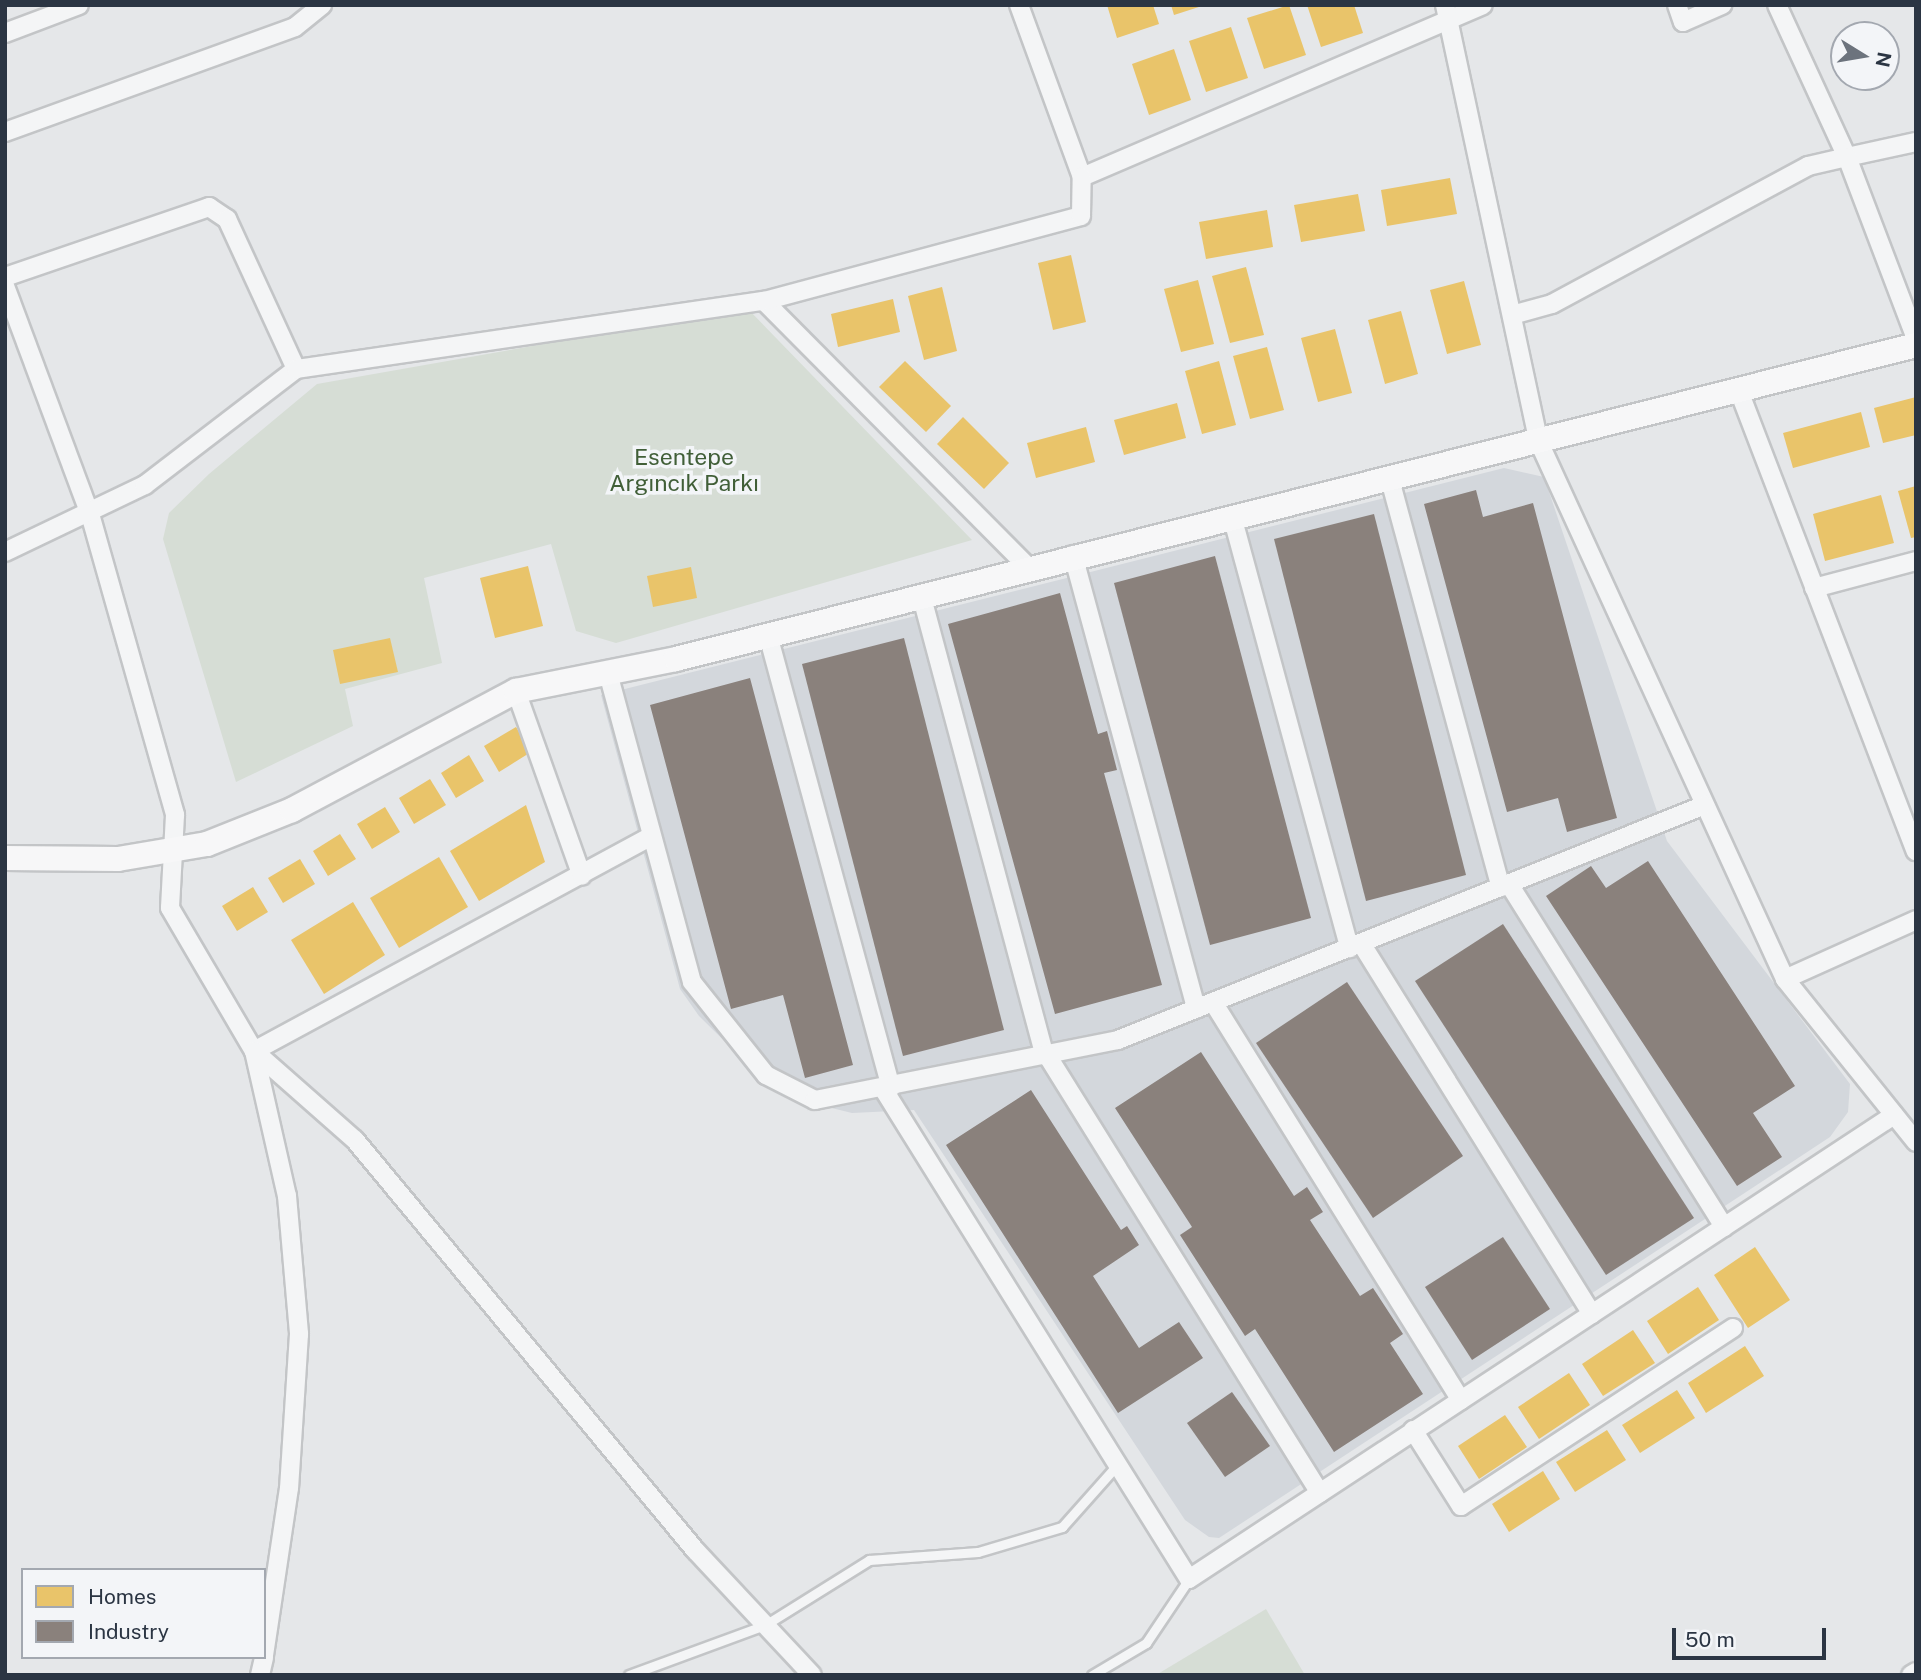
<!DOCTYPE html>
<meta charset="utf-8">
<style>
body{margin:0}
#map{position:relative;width:1921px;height:1680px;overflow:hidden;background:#e5e7e9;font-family:"Public Sans",sans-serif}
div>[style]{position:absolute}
.built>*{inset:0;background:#d3d7dc}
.green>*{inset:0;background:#d6ddd5}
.homes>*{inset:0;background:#e9c46a}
.industry>*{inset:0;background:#8a817c}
.roads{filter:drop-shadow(2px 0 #c3c5c7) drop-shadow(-2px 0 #c3c5c7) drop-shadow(0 2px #c3c5c7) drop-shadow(0 -2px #c3c5c7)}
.lane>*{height:9px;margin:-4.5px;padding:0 4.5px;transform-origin:4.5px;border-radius:4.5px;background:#f4f5f6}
.street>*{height:18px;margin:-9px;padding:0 9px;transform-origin:9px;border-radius:9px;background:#f4f5f6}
.secondary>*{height:24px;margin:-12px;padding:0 12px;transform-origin:12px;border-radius:12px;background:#f7f7f8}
span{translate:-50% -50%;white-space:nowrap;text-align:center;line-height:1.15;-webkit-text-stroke:7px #f3f5f8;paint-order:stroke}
.park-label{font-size:23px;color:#415f38}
.frame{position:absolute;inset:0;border:7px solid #2b3543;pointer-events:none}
.legend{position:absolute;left:21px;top:1568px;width:245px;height:91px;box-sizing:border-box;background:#f3f5f8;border:2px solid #a3a8b0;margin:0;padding:9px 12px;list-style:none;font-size:21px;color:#2b3543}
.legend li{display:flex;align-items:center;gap:14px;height:35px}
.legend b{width:35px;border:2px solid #a3a8b0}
.north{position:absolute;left:1830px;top:21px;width:70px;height:70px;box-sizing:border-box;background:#f3f5f8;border:2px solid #a3a8b0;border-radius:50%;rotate:101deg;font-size:19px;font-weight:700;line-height:28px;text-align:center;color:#2b3543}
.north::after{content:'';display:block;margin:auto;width:24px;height:32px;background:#6c737d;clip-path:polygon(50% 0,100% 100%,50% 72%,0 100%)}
.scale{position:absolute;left:1672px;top:1628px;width:154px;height:32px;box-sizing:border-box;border:4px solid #2b3543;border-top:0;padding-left:9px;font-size:21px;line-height:24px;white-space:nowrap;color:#2b3543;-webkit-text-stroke:5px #f3f5f8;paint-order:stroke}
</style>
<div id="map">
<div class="built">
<i style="clip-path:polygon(1504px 468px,1544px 477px,1667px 841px,1850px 1084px,1848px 1112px,1830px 1137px,1219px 1538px,1209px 1537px,1185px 1520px,914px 1110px,852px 1113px,807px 1102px,763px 1079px,699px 1016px,680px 989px,601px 695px)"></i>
</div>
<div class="green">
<i style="clip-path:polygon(747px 308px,972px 540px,616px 643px,576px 631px,551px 544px,424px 578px,442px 663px,345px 689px,353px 726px,236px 782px,163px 539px,169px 513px,209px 474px,317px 384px)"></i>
<i style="clip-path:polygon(1266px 1609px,1305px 1675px,1156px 1675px)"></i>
</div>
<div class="homes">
<i style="clip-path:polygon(1107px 5px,1153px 5px,1159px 24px,1117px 38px)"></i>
<i style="clip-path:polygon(1171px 5px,1202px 5px,1202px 6px,1174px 15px)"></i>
<i style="clip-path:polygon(1289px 5px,1306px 55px,1264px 69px,1247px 18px)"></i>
<i style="clip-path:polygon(1307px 5px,1354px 5px,1363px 33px,1321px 47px)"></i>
<i style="clip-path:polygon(1231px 27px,1248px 78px,1206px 92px,1189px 41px)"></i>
<i style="clip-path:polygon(1174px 49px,1191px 100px,1149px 115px,1132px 64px)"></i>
<i style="clip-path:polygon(1450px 178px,1457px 214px,1387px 226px,1381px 190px)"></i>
<i style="clip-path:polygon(1358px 194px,1365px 231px,1301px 242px,1294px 205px)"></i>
<i style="clip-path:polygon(1267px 210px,1273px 247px,1206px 259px,1199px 222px)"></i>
<i style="clip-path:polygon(1071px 255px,1086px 322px,1053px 330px,1038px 263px)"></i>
<i style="clip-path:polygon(1246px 267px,1264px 335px,1230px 343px,1212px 276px)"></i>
<i style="clip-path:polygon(1198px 280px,1214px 344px,1181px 352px,1164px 289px)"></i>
<i style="clip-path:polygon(1464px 281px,1481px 345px,1447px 354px,1430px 290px)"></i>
<i style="clip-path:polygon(942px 287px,957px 351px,924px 360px,908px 296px)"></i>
<i style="clip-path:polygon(893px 299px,900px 332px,838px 347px,831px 314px)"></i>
<i style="clip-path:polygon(1401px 311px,1418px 374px,1385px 384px,1368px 320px)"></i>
<i style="clip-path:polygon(1335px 329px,1352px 393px,1318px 402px,1301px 338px)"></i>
<i style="clip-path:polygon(1267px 347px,1284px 410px,1250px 419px,1233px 356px)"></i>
<i style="clip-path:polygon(905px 361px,951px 406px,926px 432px,879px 387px)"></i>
<i style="clip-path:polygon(1219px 361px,1236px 425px,1202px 434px,1185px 371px)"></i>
<i style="clip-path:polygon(1916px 397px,1916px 435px,1883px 443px,1874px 408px)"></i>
<i style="clip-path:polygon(1177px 403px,1186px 438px,1124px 455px,1114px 420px)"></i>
<i style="clip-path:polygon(1861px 412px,1870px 447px,1793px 468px,1783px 433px)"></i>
<i style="clip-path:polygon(963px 417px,1009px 463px,984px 489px,937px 444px)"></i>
<i style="clip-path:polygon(1086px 427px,1095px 462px,1036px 478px,1027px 443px)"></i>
<i style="clip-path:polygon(1916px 486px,1916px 537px,1911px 538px,1898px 491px)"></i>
<i style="clip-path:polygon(1881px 495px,1894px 543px,1825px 561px,1813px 514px)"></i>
<i style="clip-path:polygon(528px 566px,543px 626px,495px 638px,480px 578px)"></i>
<i style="clip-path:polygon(691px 567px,697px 598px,653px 607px,647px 576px)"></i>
<i style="clip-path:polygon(390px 638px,398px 672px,340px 684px,333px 650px)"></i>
<i style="clip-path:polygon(516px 727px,531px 752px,499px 772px,484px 746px)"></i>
<i style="clip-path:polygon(469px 755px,484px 781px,456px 798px,441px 773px)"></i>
<i style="clip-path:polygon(430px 779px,446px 805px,414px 824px,399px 798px)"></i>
<i style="clip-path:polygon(526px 805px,545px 862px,479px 901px,450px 851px)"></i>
<i style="clip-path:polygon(385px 807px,400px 832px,372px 849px,357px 824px)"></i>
<i style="clip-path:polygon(340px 834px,356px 859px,328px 876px,313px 851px)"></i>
<i style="clip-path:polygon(439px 857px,468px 907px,399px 948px,370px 898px)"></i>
<i style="clip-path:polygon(300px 859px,315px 884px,283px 903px,268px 878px)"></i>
<i style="clip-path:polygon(253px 887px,268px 912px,237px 931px,222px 906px)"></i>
<i style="clip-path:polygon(353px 902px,385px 955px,324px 994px,291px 940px)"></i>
<i style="clip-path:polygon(1755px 1247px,1790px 1300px,1748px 1328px,1714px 1275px)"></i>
<i style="clip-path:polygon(1698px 1287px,1719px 1320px,1668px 1354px,1647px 1321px)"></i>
<i style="clip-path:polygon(1633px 1330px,1655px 1363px,1603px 1396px,1582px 1364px)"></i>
<i style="clip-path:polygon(1745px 1346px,1764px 1376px,1706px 1413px,1688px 1383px)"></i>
<i style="clip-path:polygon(1569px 1373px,1590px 1405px,1539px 1439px,1518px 1407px)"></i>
<i style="clip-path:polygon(1677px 1390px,1695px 1418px,1640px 1453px,1622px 1425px)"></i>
<i style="clip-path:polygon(1505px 1415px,1527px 1447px,1479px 1479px,1458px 1446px)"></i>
<i style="clip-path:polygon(1607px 1430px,1626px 1460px,1575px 1492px,1556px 1462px)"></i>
<i style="clip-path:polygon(1543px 1471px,1560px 1499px,1509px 1532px,1492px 1504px)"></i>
</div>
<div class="industry">
<i style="clip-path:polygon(1476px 490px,1483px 517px,1533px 503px,1617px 818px,1567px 832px,1558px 798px,1507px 812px,1424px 504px)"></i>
<i style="clip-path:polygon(1374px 514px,1466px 875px,1366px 901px,1274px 539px)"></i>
<i style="clip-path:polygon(1215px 556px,1311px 918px,1210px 945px,1114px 583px)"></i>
<i style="clip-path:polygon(1060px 593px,1098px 734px,1107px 731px,1117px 770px,1104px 773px,1162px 985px,1055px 1014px,948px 624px)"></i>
<i style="clip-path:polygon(904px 638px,1004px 1030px,903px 1056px,802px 664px)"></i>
<i style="clip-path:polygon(750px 678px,853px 1065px,805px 1078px,783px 995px,731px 1009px,650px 705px)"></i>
<i style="clip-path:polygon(1648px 861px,1795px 1086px,1753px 1113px,1782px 1157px,1737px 1186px,1546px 896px,1591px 866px,1606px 888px)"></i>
<i style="clip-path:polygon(1503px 924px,1694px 1218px,1606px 1275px,1415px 981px)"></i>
<i style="clip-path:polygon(1347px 982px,1463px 1156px,1373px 1218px,1256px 1043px)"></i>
<i style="clip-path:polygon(1201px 1052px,1294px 1196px,1307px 1187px,1323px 1212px,1310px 1220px,1360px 1296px,1373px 1288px,1403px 1334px,1390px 1343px,1423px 1394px,1334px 1452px,1255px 1329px,1245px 1336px,1180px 1235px,1192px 1227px,1115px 1108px)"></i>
<i style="clip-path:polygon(1031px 1090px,1121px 1230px,1127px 1226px,1139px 1245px,1093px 1276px,1139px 1348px,1179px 1322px,1203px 1358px,1118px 1413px,946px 1145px)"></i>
<i style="clip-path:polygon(1503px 1237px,1550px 1309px,1472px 1360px,1425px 1287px)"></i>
<i style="clip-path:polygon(1232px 1392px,1270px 1446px,1225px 1477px,1187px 1423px)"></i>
</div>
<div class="roads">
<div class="lane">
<i style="left:629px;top:1675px;width:145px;rotate:-20.2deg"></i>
<i style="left:765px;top:1625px;width:123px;rotate:-32deg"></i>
<i style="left:869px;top:1560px;width:109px;rotate:-4.2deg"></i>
<i style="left:978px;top:1552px;width:88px;rotate:-16.6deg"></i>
<i style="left:1062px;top:1527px;width:83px;rotate:-48.4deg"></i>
<i style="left:1092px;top:1675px;width:63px;rotate:-30.7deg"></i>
<i style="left:1146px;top:1643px;width:77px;rotate:-56.1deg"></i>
</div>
<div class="street">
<i style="left:1019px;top:5px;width:183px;rotate:69.9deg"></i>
<i style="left:1082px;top:177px;width:436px;rotate:-23.2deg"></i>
<i style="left:1445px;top:5px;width:445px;rotate:77.9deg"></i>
<i style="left:1538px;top:440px;width:593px;rotate:65.38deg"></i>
<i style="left:1785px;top:979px;width:209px;rotate:51.2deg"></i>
<i style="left:1677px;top:5px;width:18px;rotate:71deg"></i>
<i style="left:1683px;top:22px;width:43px;rotate:-23.6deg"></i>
<i style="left:1777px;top:5px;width:167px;rotate:65.3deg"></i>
<i style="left:1847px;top:157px;width:71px;rotate:-12.3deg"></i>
<i style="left:5px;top:33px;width:79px;rotate:-20.7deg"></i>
<i style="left:5px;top:132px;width:308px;rotate:-19.9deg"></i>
<i style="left:295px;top:27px;width:35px;rotate:-39deg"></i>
<i style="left:5px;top:277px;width:216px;rotate:-18.9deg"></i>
<i style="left:209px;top:207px;width:22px;rotate:34deg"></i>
<i style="left:227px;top:219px;width:165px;rotate:65.3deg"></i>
<i style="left:5px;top:286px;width:243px;rotate:69.6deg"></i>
<i style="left:90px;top:514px;width:313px;rotate:74.2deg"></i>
<i style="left:175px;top:815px;width:93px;rotate:93.1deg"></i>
<i style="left:170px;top:908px;width:166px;rotate:59.6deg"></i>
<i style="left:254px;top:1051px;width:452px;rotate:-28.4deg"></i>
<i style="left:764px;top:301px;width:373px;rotate:45.2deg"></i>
<i style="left:1512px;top:315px;width:41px;rotate:-15.4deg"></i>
<i style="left:1552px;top:304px;width:291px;rotate:-28.3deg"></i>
<i style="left:1808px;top:166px;width:40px;rotate:-13deg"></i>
<i style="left:1847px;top:157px;width:195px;rotate:69.2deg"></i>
<i style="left:1739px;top:391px;width:493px;rotate:69deg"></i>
<i style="left:1389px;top:476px;width:426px;rotate:74.8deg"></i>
<i style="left:1232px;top:516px;width:448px;rotate:74.8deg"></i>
<i style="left:5px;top:552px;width:155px;rotate:-25.6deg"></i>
<i style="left:145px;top:485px;width:190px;rotate:-37.5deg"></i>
<i style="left:296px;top:369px;width:473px;rotate:-8.3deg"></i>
<i style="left:764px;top:301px;width:328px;rotate:-15deg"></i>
<i style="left:1081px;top:216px;width:39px;rotate:-89deg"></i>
<i style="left:1073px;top:555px;width:470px;rotate:74.8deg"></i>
<i style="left:1814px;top:588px;width:106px;rotate:-14.8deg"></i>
<i style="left:921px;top:594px;width:478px;rotate:75deg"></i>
<i style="left:768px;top:635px;width:469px;rotate:74.8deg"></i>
<i style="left:608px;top:673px;width:320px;rotate:74.8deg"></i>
<i style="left:692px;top:982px;width:119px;rotate:51.5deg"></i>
<i style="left:766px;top:1075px;width:55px;rotate:27deg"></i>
<i style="left:815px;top:1100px;width:309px;rotate:-11.2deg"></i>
<i style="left:1118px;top:1040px;width:632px;rotate:-21.82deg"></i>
<i style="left:516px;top:691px;width:196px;rotate:70.4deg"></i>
<i style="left:1509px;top:884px;width:405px;rotate:57.9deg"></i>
<i style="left:1361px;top:943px;width:437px;rotate:58.1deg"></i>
<i style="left:1785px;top:979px;width:144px;rotate:-24.2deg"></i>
<i style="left:1213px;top:1002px;width:469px;rotate:58.1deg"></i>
<i style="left:254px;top:1051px;width:135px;rotate:41.4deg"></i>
<i style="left:355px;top:1140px;width:533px;rotate:50.33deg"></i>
<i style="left:695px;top:1550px;width:171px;rotate:46.9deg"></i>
<i style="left:254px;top:1051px;width:149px;rotate:77.2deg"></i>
<i style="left:287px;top:1196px;width:139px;rotate:85deg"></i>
<i style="left:299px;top:1334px;width:154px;rotate:93.7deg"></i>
<i style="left:289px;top:1488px;width:170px;rotate:98.5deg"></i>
<i style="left:1047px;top:1055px;width:516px;rotate:58.07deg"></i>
<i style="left:884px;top:1090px;width:576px;rotate:58.05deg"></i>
<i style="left:1189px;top:1579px;width:844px;rotate:-33.35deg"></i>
<i style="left:1413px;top:1430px;width:90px;rotate:57.7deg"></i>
<i style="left:1461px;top:1506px;width:325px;rotate:-33.2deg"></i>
<i style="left:260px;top:1675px;width:18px;rotate:-77deg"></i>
<i style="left:1911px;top:1675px;width:6px;rotate:-31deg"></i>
</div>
<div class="secondary">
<i style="left:5px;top:858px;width:113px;rotate:0.5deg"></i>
<i style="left:118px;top:859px;width:90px;rotate:-9.6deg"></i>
<i style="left:207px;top:844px;width:92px;rotate:-21.8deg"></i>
<i style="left:292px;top:810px;width:254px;rotate:-28deg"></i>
<i style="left:516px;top:691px;width:163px;rotate:-11.3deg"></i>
<i style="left:676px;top:659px;width:1279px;rotate:-14.21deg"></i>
</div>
</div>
<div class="park-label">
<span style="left:684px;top:470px">Esentepe<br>Argıncık Parkı</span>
</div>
<div class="frame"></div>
<ul class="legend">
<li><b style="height:19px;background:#e9c46a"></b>Homes</li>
<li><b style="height:19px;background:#8a817c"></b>Industry</li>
</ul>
<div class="north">N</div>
<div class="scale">50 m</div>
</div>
